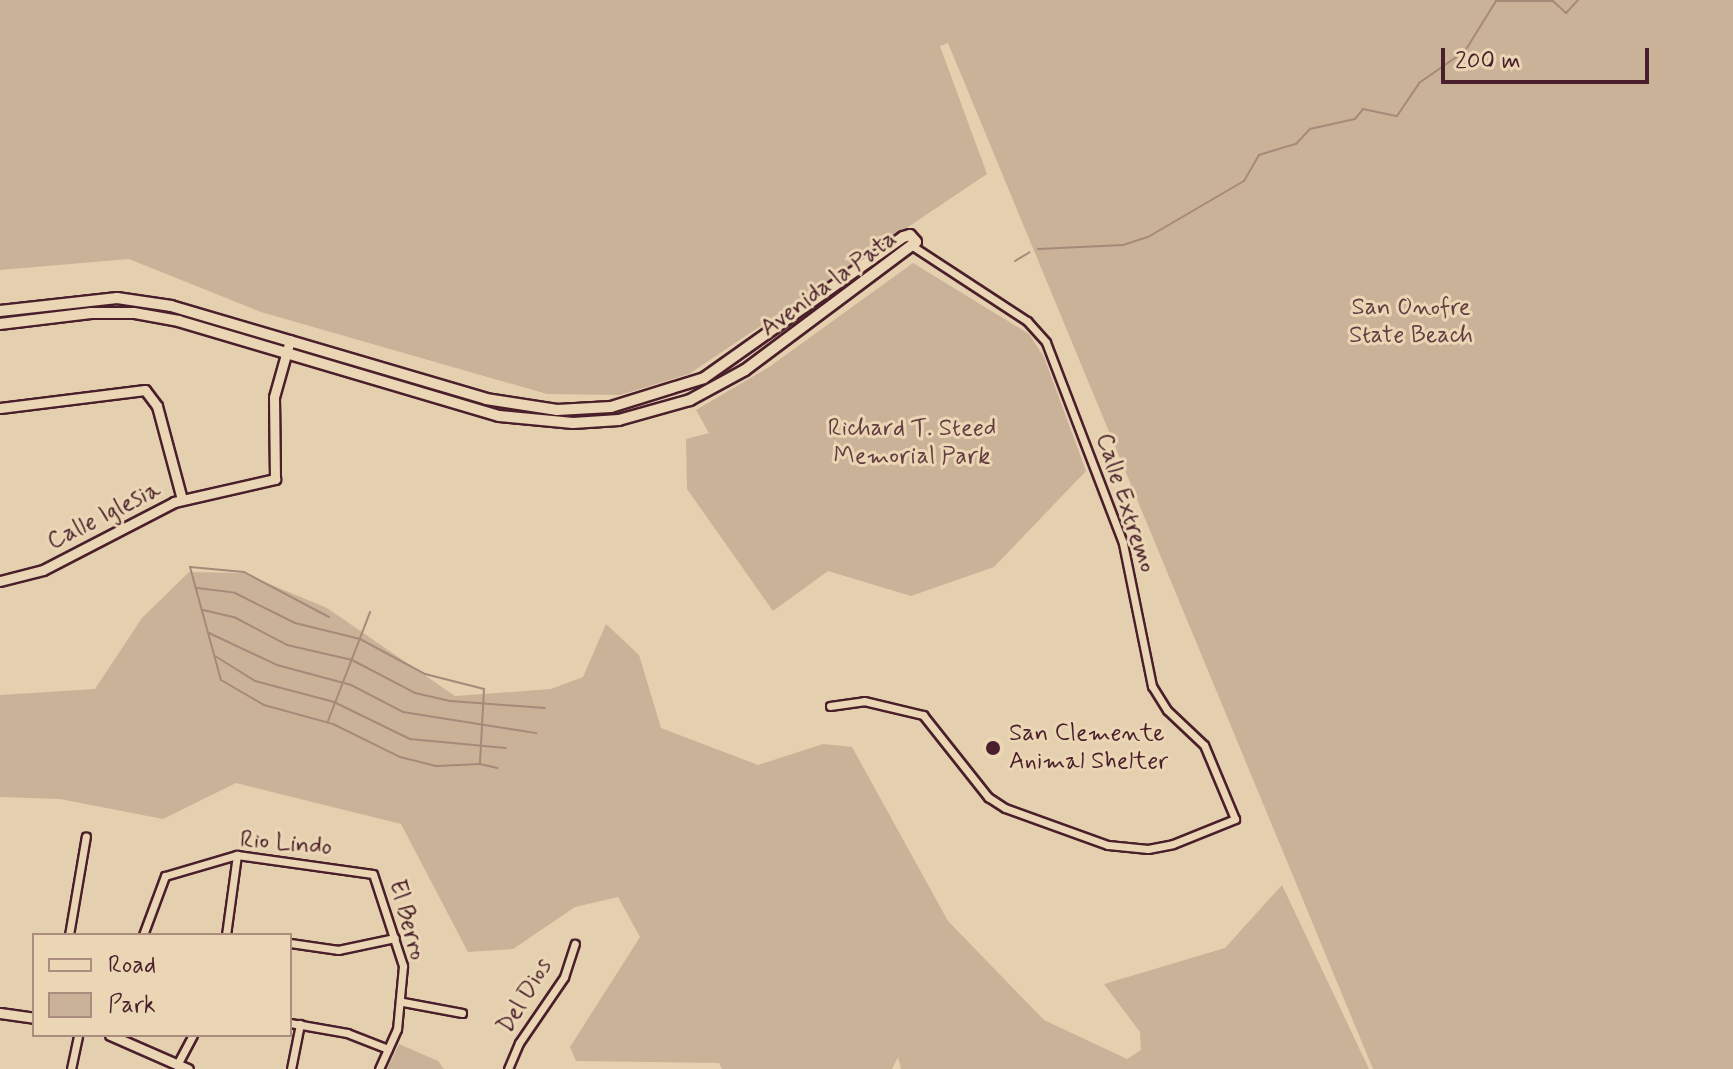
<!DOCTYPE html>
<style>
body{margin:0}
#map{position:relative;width:1733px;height:1069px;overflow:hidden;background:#e4cfaf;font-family:Mynerve,sans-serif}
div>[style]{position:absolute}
.green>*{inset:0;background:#cab299}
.stream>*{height:2px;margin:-1px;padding:0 1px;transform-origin:1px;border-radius:1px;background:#a7897a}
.roads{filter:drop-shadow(2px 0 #4a1f2b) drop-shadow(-2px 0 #4a1f2b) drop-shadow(0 2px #4a1f2b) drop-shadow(0 -2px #4a1f2b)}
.minor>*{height:7px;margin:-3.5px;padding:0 3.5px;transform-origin:3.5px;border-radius:3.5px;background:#ead6b4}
.tertiary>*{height:9px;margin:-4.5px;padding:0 4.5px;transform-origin:4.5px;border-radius:4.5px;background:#ead6b4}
.secondary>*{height:10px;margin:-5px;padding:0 5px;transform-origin:5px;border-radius:5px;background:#ead6b4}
.dots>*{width:22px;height:22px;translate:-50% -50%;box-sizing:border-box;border:4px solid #ead6b4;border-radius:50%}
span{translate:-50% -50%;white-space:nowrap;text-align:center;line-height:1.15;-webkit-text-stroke:6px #ead6b4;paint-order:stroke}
.street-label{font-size:24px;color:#4a1f2b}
.park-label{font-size:24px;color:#643c41}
.poi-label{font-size:24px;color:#4a1f2b}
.left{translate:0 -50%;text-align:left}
.legend{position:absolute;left:32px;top:933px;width:260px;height:104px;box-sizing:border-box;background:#ead6b4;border:2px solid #aa8d7d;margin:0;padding:10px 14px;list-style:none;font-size:24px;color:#4a1f2b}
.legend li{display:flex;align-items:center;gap:16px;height:40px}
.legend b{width:40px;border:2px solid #aa8d7d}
.scale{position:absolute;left:1441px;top:48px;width:208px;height:36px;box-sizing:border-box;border:4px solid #4a1f2b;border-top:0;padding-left:10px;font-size:24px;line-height:28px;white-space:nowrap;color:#4a1f2b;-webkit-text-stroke:6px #ead6b4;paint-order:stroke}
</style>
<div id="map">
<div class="green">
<i style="clip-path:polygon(0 0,1733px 0,1733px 1069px,1373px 1069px,948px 43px,940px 46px,987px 174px,689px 374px,620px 395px,547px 394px,261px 312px,129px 259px,0 270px)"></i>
<i style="clip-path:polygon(913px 263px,1029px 334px,1044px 357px,1086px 471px,994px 567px,911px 596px,828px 571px,773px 611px,687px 489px,686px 439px,709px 433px,696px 410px,769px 367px)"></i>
<i style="clip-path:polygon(189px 572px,243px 573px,327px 608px,455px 696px,551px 689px,583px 677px,606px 624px,639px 655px,661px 728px,758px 765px,823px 744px,852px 747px,948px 921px,1044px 1020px,1127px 1059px,1141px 1050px,1140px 1032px,1104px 984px,1225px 948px,1282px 885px,1369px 1069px,901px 1069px,898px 1057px,892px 1069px,722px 1069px,719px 1063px,576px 1061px,570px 1047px,640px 937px,618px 897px,575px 907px,513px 949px,468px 952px,401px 824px,236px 783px,163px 819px,60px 799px,0 797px,0 695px,95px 689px,142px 618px)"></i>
<i style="clip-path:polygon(399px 1044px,438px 1061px,444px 1069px,387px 1069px)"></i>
</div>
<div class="stream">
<i style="left:1038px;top:249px;width:85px;rotate:-2.7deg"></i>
<i style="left:1123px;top:245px;width:26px;rotate:-18deg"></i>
<i style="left:1148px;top:237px;width:111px;rotate:-30.3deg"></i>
<i style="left:1244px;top:181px;width:30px;rotate:-60deg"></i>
<i style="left:1259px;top:155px;width:39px;rotate:-17deg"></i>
<i style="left:1296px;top:144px;width:21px;rotate:-47deg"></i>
<i style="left:1310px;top:129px;width:46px;rotate:-12.5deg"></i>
<i style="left:1355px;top:119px;width:13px;rotate:-51deg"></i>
<i style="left:1363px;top:109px;width:35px;rotate:12deg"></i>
<i style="left:1397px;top:116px;width:40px;rotate:-56deg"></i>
<i style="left:1419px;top:83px;width:56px;rotate:-34.8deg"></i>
<i style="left:1465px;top:51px;width:59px;rotate:-58.2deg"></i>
<i style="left:1496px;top:1px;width:57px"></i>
<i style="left:1553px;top:1px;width:18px;rotate:43deg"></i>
<i style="left:1566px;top:13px;width:18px;rotate:-47deg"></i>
<i style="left:1015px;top:261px;width:17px;rotate:-31deg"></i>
<i style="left:197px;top:588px;width:38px;rotate:7deg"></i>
<i style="left:235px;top:593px;width:67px;rotate:26.6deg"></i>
<i style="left:295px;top:623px;width:67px;rotate:13.8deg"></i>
<i style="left:360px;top:639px;width:74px;rotate:28.3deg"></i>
<i style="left:425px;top:674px;width:61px;rotate:14.3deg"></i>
<i style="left:484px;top:689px;width:75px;rotate:93.1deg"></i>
<i style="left:480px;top:764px;width:18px;rotate:13deg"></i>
<i style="left:203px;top:610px;width:32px;rotate:13deg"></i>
<i style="left:234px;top:617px;width:60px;rotate:27.8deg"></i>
<i style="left:287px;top:645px;width:67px;rotate:13deg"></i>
<i style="left:352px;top:660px;width:71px;rotate:27.6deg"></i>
<i style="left:415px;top:693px;width:37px;rotate:13deg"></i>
<i style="left:451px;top:701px;width:94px;rotate:4.3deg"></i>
<i style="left:329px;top:617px;width:96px;rotate:-152.1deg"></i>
<i style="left:244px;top:572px;width:54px;rotate:-174.7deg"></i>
<i style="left:190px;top:567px;width:117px;rotate:74.7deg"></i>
<i style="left:221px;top:680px;width:50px;rotate:30.2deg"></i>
<i style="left:264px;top:705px;width:72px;rotate:15.4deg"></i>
<i style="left:333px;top:724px;width:75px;rotate:26.2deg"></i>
<i style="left:400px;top:757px;width:38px;rotate:14deg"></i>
<i style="left:437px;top:766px;width:43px;rotate:-2.7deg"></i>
<i style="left:209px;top:633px;width:75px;rotate:25.2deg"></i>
<i style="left:277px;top:665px;width:77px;rotate:15.1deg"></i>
<i style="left:351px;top:685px;width:59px;rotate:27.4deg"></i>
<i style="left:403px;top:712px;width:135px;rotate:9deg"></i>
<i style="left:215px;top:656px;width:47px;rotate:32deg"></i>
<i style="left:255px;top:681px;width:82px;rotate:14.9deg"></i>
<i style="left:334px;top:702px;width:85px;rotate:26deg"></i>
<i style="left:410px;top:739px;width:96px;rotate:5.4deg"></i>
<i style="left:328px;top:721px;width:117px;rotate:-68.9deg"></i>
</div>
<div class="roads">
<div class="minor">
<i style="left:830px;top:706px;width:34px;rotate:-8deg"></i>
<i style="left:864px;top:701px;width:61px;rotate:13.3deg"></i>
<i style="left:923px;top:715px;width:105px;rotate:51.6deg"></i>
<i style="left:988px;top:797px;width:20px;rotate:33deg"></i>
<i style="left:1005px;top:808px;width:109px;rotate:19.8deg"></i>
<i style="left:1108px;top:845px;width:40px;rotate:5.7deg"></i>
<i style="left:1148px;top:849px;width:25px;rotate:-11deg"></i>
<i style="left:1173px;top:844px;width:67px;rotate:-22deg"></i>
<i style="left:1235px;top:819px;width:80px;rotate:-112.7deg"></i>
<i style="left:1204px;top:745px;width:51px;rotate:-136.6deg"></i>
<i style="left:1167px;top:710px;width:28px;rotate:-122deg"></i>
<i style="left:1152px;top:686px;width:146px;rotate:-101.5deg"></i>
<i style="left:1123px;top:543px;width:215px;rotate:-111deg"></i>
<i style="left:1046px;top:342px;width:28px;rotate:-132deg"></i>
<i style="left:1027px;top:321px;width:135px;rotate:-146.8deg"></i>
<i style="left:69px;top:935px;width:100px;rotate:-80.3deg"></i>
<i style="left:143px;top:935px;width:63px;rotate:-69.6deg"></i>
<i style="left:165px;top:876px;width:75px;rotate:-16.3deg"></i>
<i style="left:237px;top:855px;width:137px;rotate:8deg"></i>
<i style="left:373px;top:874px;width:97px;rotate:71.9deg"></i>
<i style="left:403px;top:966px;width:63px;rotate:95.4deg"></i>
<i style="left:397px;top:1029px;width:44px;rotate:114.2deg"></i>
<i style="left:226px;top:935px;width:81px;rotate:-82.2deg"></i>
<i style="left:290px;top:943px;width:49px;rotate:8.3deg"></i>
<i style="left:338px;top:950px;width:58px;rotate:-11.9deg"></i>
<i style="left:403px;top:1002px;width:60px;rotate:10.6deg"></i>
<i style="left:290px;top:1023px;width:58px;rotate:10deg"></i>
<i style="left:347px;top:1033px;width:44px;rotate:21.3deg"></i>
<i style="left:178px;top:1063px;width:32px;rotate:-62deg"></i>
<i style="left:71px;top:1069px;width:35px;rotate:-78deg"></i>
<i style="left:291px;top:1069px;width:46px;rotate:-78.7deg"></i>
<i style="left:508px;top:1069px;width:28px;rotate:-67deg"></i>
<i style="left:519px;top:1043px;width:80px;rotate:-55.7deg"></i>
<i style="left:564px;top:977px;width:35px;rotate:-72deg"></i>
</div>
<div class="tertiary">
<i style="left:0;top:408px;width:146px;rotate:-7.1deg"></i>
<i style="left:145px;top:390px;width:20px;rotate:53deg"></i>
<i style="left:157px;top:406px;width:96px;rotate:75deg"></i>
<i style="left:0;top:581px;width:44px;rotate:-14.3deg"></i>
<i style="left:43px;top:570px;width:148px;rotate:-27.4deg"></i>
<i style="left:174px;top:502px;width:104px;rotate:-12.8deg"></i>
<i style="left:275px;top:479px;width:82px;rotate:-90.7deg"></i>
<i style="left:274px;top:397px;width:59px;rotate:-74.3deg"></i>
<i style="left:0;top:1013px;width:34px;rotate:8deg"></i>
<i style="left:110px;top:1035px;width:85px;rotate:23.6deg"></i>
</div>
<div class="secondary">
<i style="left:0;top:311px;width:118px;rotate:-6.3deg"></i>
<i style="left:117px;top:298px;width:55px;rotate:8.4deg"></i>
<i style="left:171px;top:306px;width:328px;rotate:16.4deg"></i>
<i style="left:486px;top:399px;width:72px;rotate:8.8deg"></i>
<i style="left:557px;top:410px;width:54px;rotate:-3.2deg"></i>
<i style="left:611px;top:407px;width:97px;rotate:-17.3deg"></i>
<i style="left:704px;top:378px;width:244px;rotate:-35.3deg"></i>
<i style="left:903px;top:237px;width:7px;rotate:-16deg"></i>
<i style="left:910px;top:235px;width:9px;rotate:49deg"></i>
<i style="left:916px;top:242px;width:214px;rotate:143.2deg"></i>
<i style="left:745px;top:370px;width:63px;rotate:151.4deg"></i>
<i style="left:690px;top:400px;width:74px;rotate:164.3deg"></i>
<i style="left:619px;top:420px;width:46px;rotate:176.3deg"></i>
<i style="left:573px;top:423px;width:74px;rotate:-174.6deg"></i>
<i style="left:499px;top:416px;width:334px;rotate:-163.5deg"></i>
<i style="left:179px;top:321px;width:46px;rotate:-169.9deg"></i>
<i style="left:134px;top:313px;width:43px;rotate:180deg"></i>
<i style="left:91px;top:313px;width:92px;rotate:173.1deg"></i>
</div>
</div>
<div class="dots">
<i style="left:993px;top:748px;background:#4a1f2b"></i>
</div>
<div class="street-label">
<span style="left:829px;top:284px;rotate:-36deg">Avenida la Pata</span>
<span style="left:1125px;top:503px;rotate:72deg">Calle Extremo</span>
<span style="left:104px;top:516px;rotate:-27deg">Calle Iglesia</span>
<span style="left:286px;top:844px;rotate:5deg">Rio Lindo</span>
<span style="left:407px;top:920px;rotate:74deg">El Berro</span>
<span style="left:525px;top:996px;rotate:-59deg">Del Dios</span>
</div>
<div class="park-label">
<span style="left:1411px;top:322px">San Onofre<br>State Beach</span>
<span style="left:912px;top:443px">Richard T. Steed<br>Memorial Park</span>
</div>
<div class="poi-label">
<span class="left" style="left:1009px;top:748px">San Clemente<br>Animal Shelter</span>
</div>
<ul class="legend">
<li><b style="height:10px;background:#ead6b4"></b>Road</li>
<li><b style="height:22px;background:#cab299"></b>Park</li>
</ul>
<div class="scale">200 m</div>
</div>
